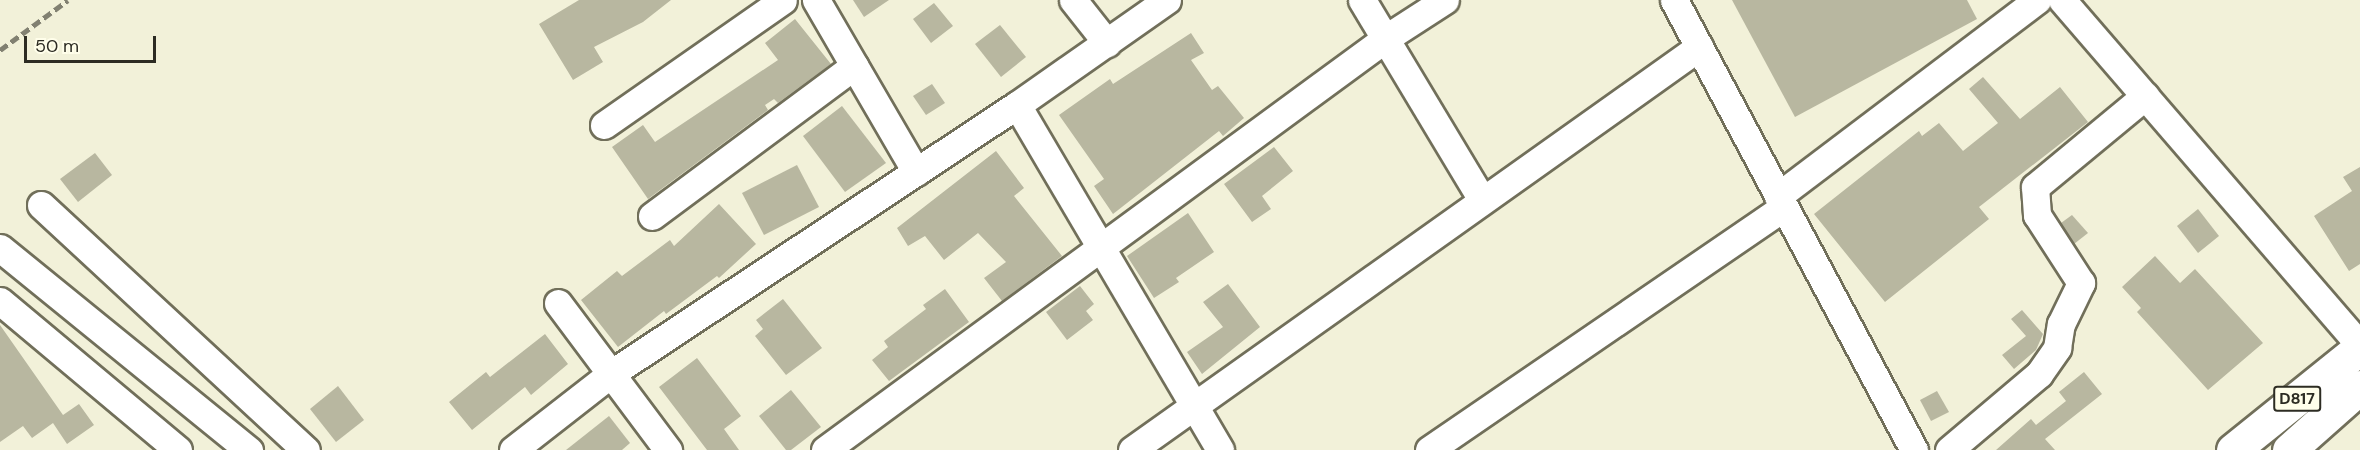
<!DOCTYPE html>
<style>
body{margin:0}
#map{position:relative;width:2360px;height:450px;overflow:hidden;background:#f2f1d9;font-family:"DM Sans",sans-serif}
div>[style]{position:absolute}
.building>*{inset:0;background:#b8b7a0}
.roads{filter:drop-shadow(2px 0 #716f5a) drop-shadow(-2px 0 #716f5a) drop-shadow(0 2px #716f5a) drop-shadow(0 -2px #716f5a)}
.minor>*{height:27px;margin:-13.5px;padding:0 13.5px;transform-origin:13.5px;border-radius:13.5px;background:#fff}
.highway>*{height:33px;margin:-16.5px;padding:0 16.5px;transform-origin:16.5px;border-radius:16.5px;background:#fff}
.rail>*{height:4.5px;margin-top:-2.25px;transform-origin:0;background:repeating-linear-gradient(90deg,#818071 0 9px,transparent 0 13.5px)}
span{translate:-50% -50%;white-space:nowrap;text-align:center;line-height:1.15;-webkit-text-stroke:6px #fffeea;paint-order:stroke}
.shield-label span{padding:2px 4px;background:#fffeea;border:2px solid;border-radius:4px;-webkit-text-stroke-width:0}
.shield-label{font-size:16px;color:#2d2c23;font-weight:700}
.scale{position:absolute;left:24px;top:36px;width:132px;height:27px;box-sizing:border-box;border:3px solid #2d2c23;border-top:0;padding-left:8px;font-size:18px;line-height:21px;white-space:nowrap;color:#2d2c23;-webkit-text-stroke:4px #fffeea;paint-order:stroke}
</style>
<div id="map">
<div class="building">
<i style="clip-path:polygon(579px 0,671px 0,643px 22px,594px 47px,603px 62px,573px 80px,539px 24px)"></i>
<i style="clip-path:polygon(853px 0,889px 0,864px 17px)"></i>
<i style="clip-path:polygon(1732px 0,1967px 0,1977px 19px,1795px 117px)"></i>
<i style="clip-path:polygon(934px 3px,953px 26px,931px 43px,913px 19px)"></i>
<i style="clip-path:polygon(795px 19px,831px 64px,778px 103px,774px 99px,765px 105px,768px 110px,648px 199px,612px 147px,643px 125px,655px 142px,778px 60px,765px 43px)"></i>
<i style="clip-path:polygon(1000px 25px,1026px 57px,1001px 77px,975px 44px)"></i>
<i style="clip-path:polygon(1191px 33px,1204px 53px,1191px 60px,1212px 90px,1218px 86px,1244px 118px,1223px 136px,1219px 131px,1113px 214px,1094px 186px,1104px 179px,1059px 115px,1110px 79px,1113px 84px)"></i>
<i style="clip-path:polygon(1983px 77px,2020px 119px,2060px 87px,2088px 122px,1979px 207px,1989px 219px,1885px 302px,1814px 214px,1919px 131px,1922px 136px,1939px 123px,1963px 151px,1998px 123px,1969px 89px)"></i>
<i style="clip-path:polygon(932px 84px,945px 103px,926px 115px,913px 96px)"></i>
<i style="clip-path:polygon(842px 106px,886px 163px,845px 192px,803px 136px)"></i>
<i style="clip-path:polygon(1274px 147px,1293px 171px,1262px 196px,1271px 209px,1252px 222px,1224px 184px)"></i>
<i style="clip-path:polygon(996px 151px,1024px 188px,1014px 196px,1062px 256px,1002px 301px,984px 278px,1006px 262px,978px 233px,944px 260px,925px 236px,908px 246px,897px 228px)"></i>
<i style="clip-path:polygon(95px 153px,112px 175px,78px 202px,60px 179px)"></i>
<i style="clip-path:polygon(797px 165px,819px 207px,764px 235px,742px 193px)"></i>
<i style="clip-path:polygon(2360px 167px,2360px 264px,2349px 271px,2314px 216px,2352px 191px,2343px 177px)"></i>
<i style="clip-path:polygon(719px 204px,756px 244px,719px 278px,717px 276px,666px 314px,664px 311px,618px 347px,581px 300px,617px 271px,622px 276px,670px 240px,674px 246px)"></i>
<i style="clip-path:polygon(2198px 209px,2219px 236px,2198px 253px,2177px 226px)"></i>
<i style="clip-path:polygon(1188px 213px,1214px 252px,1176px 278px,1179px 282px,1154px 298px,1127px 256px)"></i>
<i style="clip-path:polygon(2072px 215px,2088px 233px,2074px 244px,2061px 223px)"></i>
<i style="clip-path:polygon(2155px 256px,2180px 283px,2195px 269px,2263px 343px,2208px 390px,2137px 312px,2141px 308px,2122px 287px)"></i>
<i style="clip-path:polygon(1228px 284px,1260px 327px,1202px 374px,1187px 352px,1223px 327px,1203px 302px)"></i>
<i style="clip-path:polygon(1080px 286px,1094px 304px,1086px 311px,1093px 320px,1067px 340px,1046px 312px)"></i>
<i style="clip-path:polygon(945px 289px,969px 322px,889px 381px,872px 360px,888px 347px,884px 341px,926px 309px,923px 305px)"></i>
<i style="clip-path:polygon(783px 299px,822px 348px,786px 375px,755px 336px,763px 329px,756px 320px)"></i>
<i style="clip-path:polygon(2022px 310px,2043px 334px,2036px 350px,2014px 369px,2002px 355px,2026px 336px,2011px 319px)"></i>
<i style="clip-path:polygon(0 325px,63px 415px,79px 404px,94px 425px,67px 444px,53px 423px,32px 438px,23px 426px,0 442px)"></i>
<i style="clip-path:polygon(545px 334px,568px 364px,531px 395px,525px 387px,472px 430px,449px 402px,486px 372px,490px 377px)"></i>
<i style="clip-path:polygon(697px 358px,741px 416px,724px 429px,739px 450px,707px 450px,659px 387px)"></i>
<i style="clip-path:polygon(2084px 372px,2102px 394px,2045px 439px,2055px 450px,1996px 450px,2031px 419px,2036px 425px,2066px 401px,2059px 392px)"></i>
<i style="clip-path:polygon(338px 386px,364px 420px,336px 442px,310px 409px)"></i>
<i style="clip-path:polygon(791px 390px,821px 427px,791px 450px,786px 450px,759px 416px)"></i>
<i style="clip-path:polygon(1937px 391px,1949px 412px,1931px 421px,1920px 400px)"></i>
<i style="clip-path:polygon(609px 416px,630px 443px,622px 450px,566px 450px)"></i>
</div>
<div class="roads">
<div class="minor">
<i style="left:816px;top:0;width:199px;rotate:59.8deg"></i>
<i style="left:1073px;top:0;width:55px;rotate:51.7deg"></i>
<i style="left:1362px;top:0;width:233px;rotate:59deg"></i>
<i style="left:1674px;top:0;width:510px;rotate:61.93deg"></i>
<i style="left:2062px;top:0;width:456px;rotate:49.2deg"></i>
<i style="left:1017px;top:105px;width:400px;rotate:59.5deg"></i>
<i style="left:604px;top:125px;width:218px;rotate:-34.9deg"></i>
<i style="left:1778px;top:196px;width:325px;rotate:-37.1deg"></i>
<i style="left:41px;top:205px;width:361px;rotate:42.8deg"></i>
<i style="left:652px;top:216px;width:252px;rotate:-36.6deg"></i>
<i style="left:0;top:248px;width:321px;rotate:39.1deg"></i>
<i style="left:0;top:301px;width:232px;rotate:39.9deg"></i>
<i style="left:558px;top:303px;width:184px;rotate:53.2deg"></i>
<i style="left:513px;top:450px;width:125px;rotate:-37.9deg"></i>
<i style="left:612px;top:373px;width:486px;rotate:-33.5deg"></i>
<i style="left:1017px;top:105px;width:183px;rotate:-35deg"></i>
<i style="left:825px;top:450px;width:696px;rotate:-36.29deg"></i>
<i style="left:1386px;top:38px;width:70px;rotate:-32.8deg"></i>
<i style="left:1132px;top:450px;width:696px;rotate:-35.4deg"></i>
<i style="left:1429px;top:450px;width:430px;rotate:-34.4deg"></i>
<i style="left:1949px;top:450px;width:118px;rotate:-40.2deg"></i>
<i style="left:2039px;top:374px;width:32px;rotate:-55deg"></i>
<i style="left:2057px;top:348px;width:24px;rotate:-81deg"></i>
<i style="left:2061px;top:324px;width:46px;rotate:-64deg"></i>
<i style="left:2081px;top:283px;width:81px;rotate:-122.9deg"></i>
<i style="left:2037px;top:215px;width:28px;rotate:-94deg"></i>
<i style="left:2035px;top:187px;width:143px;rotate:-39.6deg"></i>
</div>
<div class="highway">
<i style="left:2233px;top:450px;width:163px;rotate:-38.8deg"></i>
<i style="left:2289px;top:450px;width:95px;rotate:-41.6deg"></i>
</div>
</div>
<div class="rail">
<i style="left:0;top:50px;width:84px;rotate:-36.3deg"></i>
</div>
<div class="shield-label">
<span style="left:2297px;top:399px">D817</span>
</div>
<div class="scale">50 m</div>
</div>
